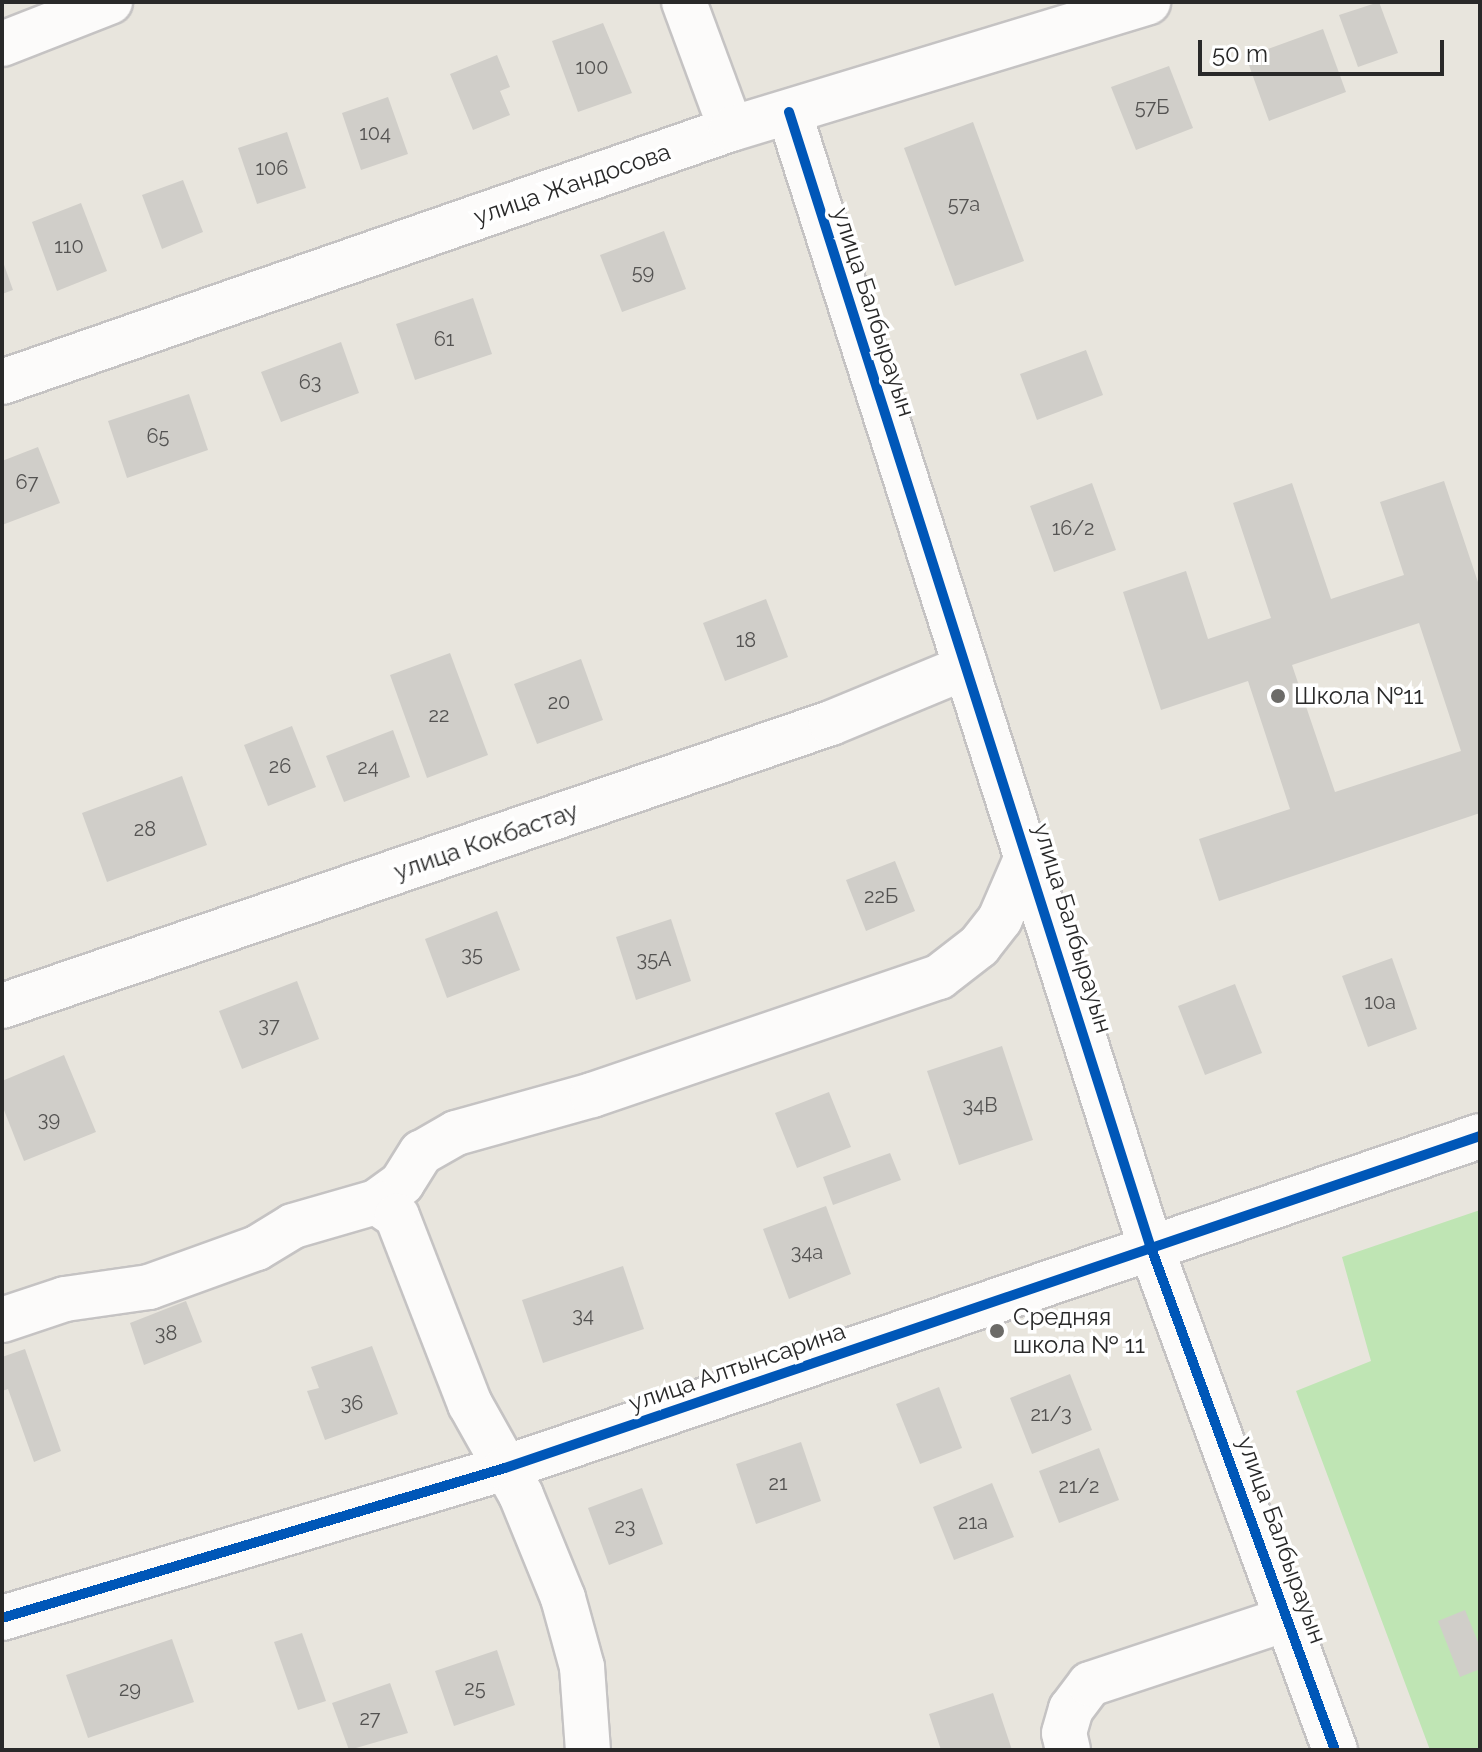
<!DOCTYPE html>
<meta charset="utf-8">
<style>
body{margin:0}
#map{position:relative;width:1482px;height:1752px;overflow:hidden;background:#e8e5dd;font-family:Raleway,sans-serif}
div>[style]{position:absolute}
.green>*{inset:0;background:#bfe5b4}
.building>*{inset:0;background:#d0cec9}
.roads{filter:drop-shadow(2px 0 #c5c3c3) drop-shadow(-2px 0 #c5c3c3) drop-shadow(0 2px #c5c3c3) drop-shadow(0 -2px #c5c3c3)}
.minor>*{height:44px;margin:-22px;padding:0 22px;transform-origin:22px;border-radius:22px;background:#fcfbfa}
.cycleway>*{height:10px;margin:-5px;padding:0 5px;transform-origin:5px;border-radius:5px;background:#0057b8}
.dots>*{width:22px;height:22px;translate:-50% -50%;box-sizing:border-box;border:4px solid #fff;border-radius:50%}
span{translate:-50% -50%;white-space:nowrap;text-align:center;line-height:1.15;-webkit-text-stroke:7px #fff;paint-order:stroke}
.number-label{font-size:20px;color:#545352}
.number-label span{-webkit-text-stroke-width:0}
.street-label{font-size:24px;color:#292929}
.poi-label{font-size:24px;color:#292929}
.left{translate:0 -50%;text-align:left}
.frame{position:absolute;inset:0;border:4px solid #292929;pointer-events:none}
.scale{position:absolute;left:1198px;top:40px;width:246px;height:36px;box-sizing:border-box;border:4px solid #292929;border-top:0;padding-left:10px;font-size:24px;line-height:28px;white-space:nowrap;color:#292929;-webkit-text-stroke:6px #fff;paint-order:stroke}
</style>
<div id="map">
<div class="green">
<i style="clip-path:polygon(1480px 1210px,1480px 1750px,1430px 1750px,1296px 1391px,1371px 1361px,1342px 1257px)"></i>
</div>
<div class="building">
<i style="clip-path:polygon(1379px 2px,1398px 53px,1358px 67px,1339px 15px)"></i>
<i style="clip-path:polygon(603px 23px,632px 93px,578px 112px,552px 41px)"></i>
<i style="clip-path:polygon(1323px 29px,1346px 92px,1269px 121px,1246px 57px)"></i>
<i style="clip-path:polygon(497px 55px,510px 87px,500px 91px,510px 115px,473px 130px,450px 74px)"></i>
<i style="clip-path:polygon(1169px 66px,1193px 128px,1136px 150px,1111px 87px)"></i>
<i style="clip-path:polygon(388px 97px,408px 154px,361px 170px,342px 113px)"></i>
<i style="clip-path:polygon(973px 122px,1024px 261px,955px 286px,904px 148px)"></i>
<i style="clip-path:polygon(287px 132px,306px 188px,257px 204px,238px 148px)"></i>
<i style="clip-path:polygon(183px 180px,203px 232px,162px 249px,142px 195px)"></i>
<i style="clip-path:polygon(81px 203px,107px 271px,57px 291px,32px 222px)"></i>
<i style="clip-path:polygon(664px 231px,686px 289px,622px 312px,600px 255px)"></i>
<i style="clip-path:polygon(2px 259px,13px 290px,2px 294px)"></i>
<i style="clip-path:polygon(473px 298px,492px 354px,415px 380px,396px 324px)"></i>
<i style="clip-path:polygon(341px 342px,359px 393px,281px 422px,261px 372px)"></i>
<i style="clip-path:polygon(1086px 350px,1103px 395px,1037px 420px,1020px 374px)"></i>
<i style="clip-path:polygon(189px 394px,208px 450px,127px 478px,108px 421px)"></i>
<i style="clip-path:polygon(38px 447px,60px 503px,2px 525px,2px 461px)"></i>
<i style="clip-path:polygon(evenodd,1444px 481px,1480px 588px,1480px 813px,1219px 901px,1199px 839px,1290px 809px,1248px 681px,1161px 710px,1123px 592px,1186px 571px,1208px 639px,1271px 618px,1233px 503px,1292px 483px,1331px 599px,1404px 575px,1380px 502px,1444px 481px,1419px 623px,1461px 751px,1335px 792px,1292px 665px,1419px 623px)"></i>
<i style="clip-path:polygon(1092px 483px,1116px 550px,1054px 572px,1030px 506px)"></i>
<i style="clip-path:polygon(766px 599px,788px 657px,725px 681px,703px 623px)"></i>
<i style="clip-path:polygon(450px 653px,488px 755px,427px 778px,390px 675px)"></i>
<i style="clip-path:polygon(581px 659px,603px 720px,537px 744px,514px 684px)"></i>
<i style="clip-path:polygon(292px 726px,316px 787px,268px 806px,244px 745px)"></i>
<i style="clip-path:polygon(393px 730px,410px 777px,344px 802px,326px 756px)"></i>
<i style="clip-path:polygon(182px 776px,207px 845px,107px 882px,82px 813px)"></i>
<i style="clip-path:polygon(895px 861px,915px 911px,866px 931px,846px 880px)"></i>
<i style="clip-path:polygon(497px 911px,520px 970px,447px 998px,425px 939px)"></i>
<i style="clip-path:polygon(671px 919px,691px 981px,636px 1000px,616px 937px)"></i>
<i style="clip-path:polygon(1392px 958px,1417px 1029px,1368px 1047px,1342px 976px)"></i>
<i style="clip-path:polygon(297px 981px,319px 1039px,242px 1069px,219px 1011px)"></i>
<i style="clip-path:polygon(1235px 984px,1262px 1053px,1205px 1075px,1178px 1006px)"></i>
<i style="clip-path:polygon(1002px 1046px,1033px 1140px,959px 1165px,927px 1071px)"></i>
<i style="clip-path:polygon(64px 1055px,96px 1132px,24px 1161px,2px 1105px,2px 1081px)"></i>
<i style="clip-path:polygon(829px 1092px,851px 1147px,797px 1168px,775px 1113px)"></i>
<i style="clip-path:polygon(890px 1153px,901px 1180px,833px 1205px,823px 1177px)"></i>
<i style="clip-path:polygon(826px 1206px,851px 1274px,789px 1299px,763px 1229px)"></i>
<i style="clip-path:polygon(623px 1266px,644px 1329px,543px 1363px,522px 1300px)"></i>
<i style="clip-path:polygon(186px 1301px,202px 1342px,144px 1365px,130px 1323px)"></i>
<i style="clip-path:polygon(372px 1346px,398px 1414px,325px 1440px,307px 1391px,319px 1388px,311px 1367px)"></i>
<i style="clip-path:polygon(25px 1349px,61px 1451px,34px 1462px,8px 1389px,2px 1391px,2px 1357px)"></i>
<i style="clip-path:polygon(1070px 1374px,1092px 1430px,1032px 1454px,1010px 1398px)"></i>
<i style="clip-path:polygon(939px 1387px,962px 1448px,920px 1464px,896px 1404px)"></i>
<i style="clip-path:polygon(801px 1442px,821px 1501px,756px 1524px,736px 1464px)"></i>
<i style="clip-path:polygon(1099px 1448px,1119px 1500px,1059px 1523px,1039px 1471px)"></i>
<i style="clip-path:polygon(992px 1483px,1014px 1537px,954px 1560px,933px 1507px)"></i>
<i style="clip-path:polygon(642px 1488px,663px 1544px,609px 1565px,588px 1508px)"></i>
<i style="clip-path:polygon(1465px 1610px,1480px 1647px,1480px 1669px,1460px 1677px,1438px 1621px)"></i>
<i style="clip-path:polygon(302px 1633px,326px 1701px,298px 1710px,274px 1642px)"></i>
<i style="clip-path:polygon(172px 1639px,194px 1702px,88px 1738px,66px 1675px)"></i>
<i style="clip-path:polygon(497px 1650px,515px 1705px,454px 1726px,435px 1671px)"></i>
<i style="clip-path:polygon(390px 1683px,408px 1733px,349px 1750px,332px 1703px)"></i>
<i style="clip-path:polygon(993px 1693px,1012px 1750px,941px 1750px,929px 1714px)"></i>
</div>
<div class="roads">
<div class="minor">
<i style="left:684px;top:2px;width:135px;rotate:69.7deg"></i>
<i style="left:2px;top:44px;width:116px;rotate:-21.3deg"></i>
<i style="left:789px;top:112px;width:1189px;rotate:72.33deg"></i>
<i style="left:1150px;top:1245px;width:538px;rotate:69.88deg"></i>
<i style="left:2px;top:382px;width:772px;rotate:-19.14deg"></i>
<i style="left:731px;top:129px;width:436px;rotate:-16.9deg"></i>
<i style="left:2px;top:1006px;width:876px;rotate:-18.85deg"></i>
<i style="left:831px;top:723px;width:146px;rotate:-22.5deg"></i>
<i style="left:376px;top:1202px;width:32px;rotate:-36deg"></i>
<i style="left:402px;top:1183px;width:36px;rotate:-58deg"></i>
<i style="left:421px;top:1153px;width:40px;rotate:-29.7deg"></i>
<i style="left:456px;top:1133px;width:141px;rotate:-15.6deg"></i>
<i style="left:592px;top:1095px;width:367px;rotate:-18.8deg"></i>
<i style="left:939px;top:977px;width:51px;rotate:-37.8deg"></i>
<i style="left:979px;top:946px;width:34px;rotate:-52deg"></i>
<i style="left:1000px;top:919px;width:73px;rotate:-66.6deg"></i>
<i style="left:2px;top:1320px;width:66px;rotate:-18.4deg"></i>
<i style="left:65px;top:1299px;width:85px;rotate:-8.1deg"></i>
<i style="left:149px;top:1287px;width:115px;rotate:-19.9deg"></i>
<i style="left:257px;top:1248px;width:42px;rotate:-31.4deg"></i>
<i style="left:293px;top:1226px;width:86px;rotate:-16.1deg"></i>
<i style="left:376px;top:1202px;width:25px;rotate:34deg"></i>
<i style="left:397px;top:1216px;width:202px;rotate:68.8deg"></i>
<i style="left:470px;top:1404px;width:104px;rotate:60.7deg"></i>
<i style="left:521px;top:1495px;width:111px;rotate:67.8deg"></i>
<i style="left:563px;top:1598px;width:72px;rotate:74.6deg"></i>
<i style="left:582px;top:1667px;width:83px;rotate:85.9deg"></i>
<i style="left:2px;top:1618px;width:525px;rotate:-16.61deg"></i>
<i style="left:505px;top:1468px;width:1030px;rotate:-18.8deg"></i>
<i style="left:1068px;top:1750px;width:17px;rotate:-103deg"></i>
<i style="left:1064px;top:1733px;width:25px;rotate:-74deg"></i>
<i style="left:1071px;top:1709px;width:31px;rotate:-53deg"></i>
<i style="left:1090px;top:1684px;width:210px;rotate:-18.3deg"></i>
</div>
</div>
<div class="cycleway">
<i style="left:789px;top:112px;width:1189px;rotate:72.33deg"></i>
<i style="left:1150px;top:1245px;width:538px;rotate:69.88deg"></i>
<i style="left:2px;top:1618px;width:525px;rotate:-16.61deg"></i>
<i style="left:505px;top:1468px;width:1030px;rotate:-18.8deg"></i>
</div>
<div class="dots">
<i style="left:1278px;top:696px;background:#6c6b68"></i>
<i style="left:997px;top:1331px;background:#6c6b68"></i>
</div>
<div class="number-label">
<span style="left:592px;top:67px">100</span>
<span style="left:1152px;top:107px">57Б</span>
<span style="left:375px;top:133px">104</span>
<span style="left:272px;top:168px">106</span>
<span style="left:964px;top:204px">57а</span>
<span style="left:69px;top:246px">110</span>
<span style="left:643px;top:272px">59</span>
<span style="left:444px;top:339px">61</span>
<span style="left:310px;top:382px">63</span>
<span style="left:158px;top:436px">65</span>
<span style="left:27px;top:482px">67</span>
<span style="left:1073px;top:528px">16/2</span>
<span style="left:746px;top:640px">18</span>
<span style="left:559px;top:702px">20</span>
<span style="left:439px;top:715px">22</span>
<span style="left:280px;top:766px">26</span>
<span style="left:368px;top:767px">24</span>
<span style="left:145px;top:829px">28</span>
<span style="left:881px;top:896px">22Б</span>
<span style="left:472px;top:954px">35</span>
<span style="left:654px;top:959px">35А</span>
<span style="left:1380px;top:1002px">10а</span>
<span style="left:269px;top:1025px">37</span>
<span style="left:980px;top:1105px">34В</span>
<span style="left:49px;top:1119px">39</span>
<span style="left:807px;top:1252px">34а</span>
<span style="left:583px;top:1315px">34</span>
<span style="left:166px;top:1333px">38</span>
<span style="left:352px;top:1403px">36</span>
<span style="left:1051px;top:1414px">21/3</span>
<span style="left:778px;top:1483px">21</span>
<span style="left:1079px;top:1486px">21/2</span>
<span style="left:973px;top:1522px">21а</span>
<span style="left:625px;top:1526px">23</span>
<span style="left:475px;top:1688px">25</span>
<span style="left:130px;top:1689px">29</span>
<span style="left:370px;top:1718px">27</span>
</div>
<div class="street-label">
<span style="left:572px;top:184px;rotate:-19deg">улица Жандосова</span>
<span style="left:874px;top:312px;rotate:72deg">улица Балбырауын</span>
<span style="left:486px;top:841px;rotate:-19deg">улица Кокбастау</span>
<span style="left:1073px;top:928px;rotate:73deg">улица Балбырауын</span>
<span style="left:737px;top:1367px;rotate:-19deg">улица Алтынсарина</span>
<span style="left:1282px;top:1540px;rotate:70deg">улица Балбырауын</span>
</div>
<div class="poi-label">
<span class="left" style="left:1294px;top:696px">Школа №11</span>
<span class="left" style="left:1013px;top:1331px">Средняя<br>школа № 11</span>
</div>
<div class="frame"></div>
<div class="scale">50 m</div>
</div>
